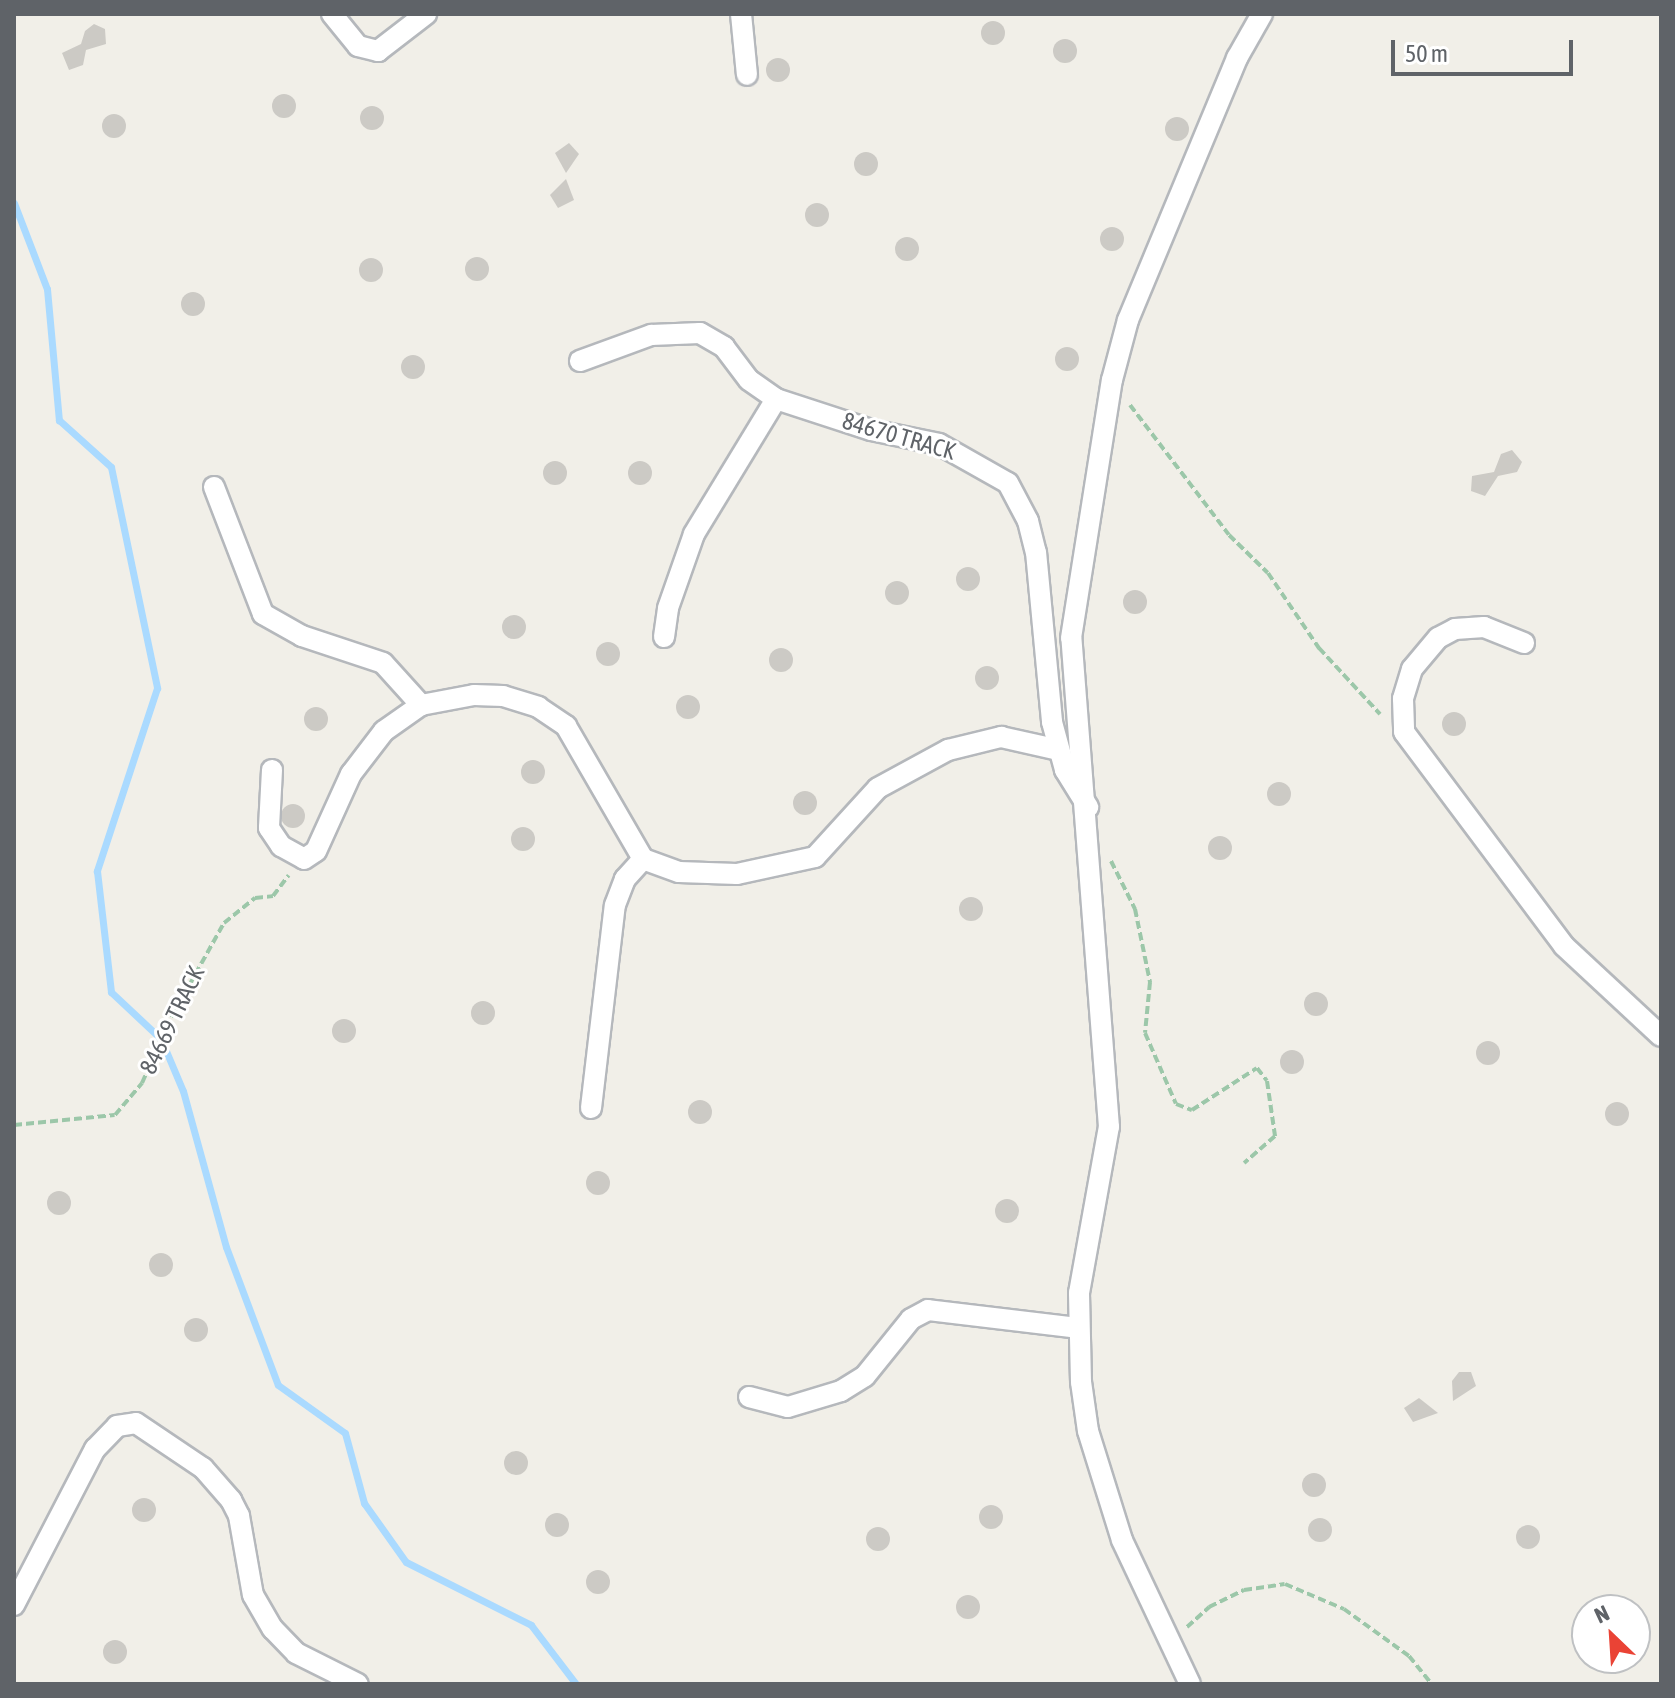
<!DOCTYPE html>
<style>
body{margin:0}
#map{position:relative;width:1675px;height:1698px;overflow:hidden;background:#f1efe8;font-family:"Asap Condensed",sans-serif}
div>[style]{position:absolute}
.stream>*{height:7px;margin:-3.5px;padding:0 3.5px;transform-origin:3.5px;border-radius:3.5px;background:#aadaff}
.building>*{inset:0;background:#cccac5}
.round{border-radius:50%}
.path>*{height:4px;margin-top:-2px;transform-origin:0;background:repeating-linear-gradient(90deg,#9cc7a9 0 8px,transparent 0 12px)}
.roads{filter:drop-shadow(2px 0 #b5b8bc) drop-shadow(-2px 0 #b5b8bc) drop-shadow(0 2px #b5b8bc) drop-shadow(0 -2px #b5b8bc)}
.street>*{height:20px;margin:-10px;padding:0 10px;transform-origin:10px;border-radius:10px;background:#fff}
span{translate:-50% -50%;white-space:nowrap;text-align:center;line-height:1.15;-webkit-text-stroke:6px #fff;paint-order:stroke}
.street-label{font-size:24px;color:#5f6368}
.frame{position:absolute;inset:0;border:16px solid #5f6368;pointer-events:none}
.north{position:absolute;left:1571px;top:1594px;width:80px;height:80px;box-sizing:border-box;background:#fff;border:2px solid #bfc1c3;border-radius:50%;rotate:335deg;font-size:22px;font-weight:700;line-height:32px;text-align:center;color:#5f6368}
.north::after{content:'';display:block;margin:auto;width:28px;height:36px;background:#ea4335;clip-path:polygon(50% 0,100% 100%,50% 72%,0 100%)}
.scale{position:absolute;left:1391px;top:40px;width:182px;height:36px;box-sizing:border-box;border:4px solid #5f6368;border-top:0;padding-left:10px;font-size:24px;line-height:28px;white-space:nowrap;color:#5f6368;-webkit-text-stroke:6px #fff;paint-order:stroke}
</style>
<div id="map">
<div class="stream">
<i style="left:14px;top:203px;width:92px;rotate:69deg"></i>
<i style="left:47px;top:289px;width:132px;rotate:84.8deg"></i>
<i style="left:59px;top:420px;width:70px;rotate:42.1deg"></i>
<i style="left:111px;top:467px;width:226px;rotate:78.2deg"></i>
<i style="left:157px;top:688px;width:193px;rotate:108.2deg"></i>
<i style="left:97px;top:871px;width:122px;rotate:83.4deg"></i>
<i style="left:111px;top:992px;width:69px;rotate:43.2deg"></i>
<i style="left:161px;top:1039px;width:56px;rotate:67.1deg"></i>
<i style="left:183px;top:1091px;width:162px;rotate:74.6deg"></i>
<i style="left:226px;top:1247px;width:147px;rotate:69.4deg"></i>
<i style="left:278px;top:1385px;width:82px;rotate:35.6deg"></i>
<i style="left:345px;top:1433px;width:73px;rotate:74.8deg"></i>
<i style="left:364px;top:1503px;width:72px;rotate:54.6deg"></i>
<i style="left:406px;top:1562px;width:140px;rotate:26.7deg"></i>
<i style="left:531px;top:1625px;width:74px;rotate:52.7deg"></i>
</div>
<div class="building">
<i class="round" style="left:981px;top:21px;width:24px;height:24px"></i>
<i style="clip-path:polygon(94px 24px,105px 29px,106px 44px,86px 50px,83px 65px,69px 70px,62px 53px,81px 44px,85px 31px)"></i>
<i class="round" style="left:1053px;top:39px;width:24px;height:24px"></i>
<i class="round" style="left:766px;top:58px;width:24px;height:24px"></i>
<i class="round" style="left:272px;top:94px;width:24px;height:24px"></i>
<i class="round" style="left:360px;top:106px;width:24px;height:24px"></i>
<i class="round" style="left:102px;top:114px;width:24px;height:24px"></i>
<i class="round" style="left:1165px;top:117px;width:24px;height:24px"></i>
<i style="clip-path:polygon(569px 143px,579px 154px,566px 173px,555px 153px)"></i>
<i class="round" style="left:854px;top:152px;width:24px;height:24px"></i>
<i style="clip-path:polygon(566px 179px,574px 200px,558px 208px,550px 195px)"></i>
<i class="round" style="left:805px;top:203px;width:24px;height:24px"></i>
<i class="round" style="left:1100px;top:227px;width:24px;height:24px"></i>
<i class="round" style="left:895px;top:237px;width:24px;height:24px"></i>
<i class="round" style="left:465px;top:257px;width:24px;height:24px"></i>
<i class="round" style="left:359px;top:258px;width:24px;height:24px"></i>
<i class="round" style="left:181px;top:292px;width:24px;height:24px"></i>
<i class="round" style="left:1055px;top:347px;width:24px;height:24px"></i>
<i class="round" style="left:401px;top:355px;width:24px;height:24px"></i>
<i style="clip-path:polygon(1512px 450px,1522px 462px,1517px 472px,1498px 476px,1485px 496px,1471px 491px,1472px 476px,1494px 472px,1501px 454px)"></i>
<i class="round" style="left:543px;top:461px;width:24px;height:24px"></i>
<i class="round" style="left:628px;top:461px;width:24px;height:24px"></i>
<i class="round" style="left:956px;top:567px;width:24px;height:24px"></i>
<i class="round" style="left:885px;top:581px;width:24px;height:24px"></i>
<i class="round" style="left:1123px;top:590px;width:24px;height:24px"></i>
<i class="round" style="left:502px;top:615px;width:24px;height:24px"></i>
<i class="round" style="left:596px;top:642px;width:24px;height:24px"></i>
<i class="round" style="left:769px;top:648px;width:24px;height:24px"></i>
<i class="round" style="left:975px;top:666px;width:24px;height:24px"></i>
<i class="round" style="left:676px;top:695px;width:24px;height:24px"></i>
<i class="round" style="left:304px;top:707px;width:24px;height:24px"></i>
<i class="round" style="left:1442px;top:712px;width:24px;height:24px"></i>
<i class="round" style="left:521px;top:760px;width:24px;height:24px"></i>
<i class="round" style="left:1267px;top:782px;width:24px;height:24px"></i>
<i class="round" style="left:793px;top:791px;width:24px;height:24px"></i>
<i class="round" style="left:281px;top:804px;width:24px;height:24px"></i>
<i class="round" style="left:511px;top:827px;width:24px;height:24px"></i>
<i class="round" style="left:1208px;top:836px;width:24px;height:24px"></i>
<i class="round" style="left:959px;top:897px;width:24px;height:24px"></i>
<i class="round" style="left:1304px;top:992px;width:24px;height:24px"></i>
<i class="round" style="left:471px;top:1001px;width:24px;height:24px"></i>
<i class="round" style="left:332px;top:1019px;width:24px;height:24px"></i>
<i class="round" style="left:1476px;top:1041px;width:24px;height:24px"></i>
<i class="round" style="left:1280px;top:1050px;width:24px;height:24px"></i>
<i class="round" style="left:688px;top:1100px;width:24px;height:24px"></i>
<i class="round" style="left:1605px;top:1102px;width:24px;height:24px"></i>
<i class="round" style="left:586px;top:1171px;width:24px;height:24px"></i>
<i class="round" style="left:47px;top:1191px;width:24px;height:24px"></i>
<i class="round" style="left:995px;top:1199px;width:24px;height:24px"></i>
<i class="round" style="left:149px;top:1253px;width:24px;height:24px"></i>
<i class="round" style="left:184px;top:1318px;width:24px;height:24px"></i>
<i style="clip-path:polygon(1459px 1372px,1471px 1372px,1476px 1386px,1453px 1401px,1452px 1381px)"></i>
<i style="clip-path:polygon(1419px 1398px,1438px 1413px,1413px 1422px,1404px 1408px)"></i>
<i class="round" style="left:504px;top:1451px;width:24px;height:24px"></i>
<i class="round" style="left:1302px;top:1473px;width:24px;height:24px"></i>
<i class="round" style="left:132px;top:1498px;width:24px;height:24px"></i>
<i class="round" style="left:979px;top:1505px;width:24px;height:24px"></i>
<i class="round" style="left:545px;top:1513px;width:24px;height:24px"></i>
<i class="round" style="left:1308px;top:1518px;width:24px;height:24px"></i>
<i class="round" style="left:1516px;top:1525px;width:24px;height:24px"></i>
<i class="round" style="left:866px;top:1527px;width:24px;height:24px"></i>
<i class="round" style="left:586px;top:1570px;width:24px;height:24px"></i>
<i class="round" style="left:956px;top:1595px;width:24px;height:24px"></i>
<i class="round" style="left:103px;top:1640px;width:24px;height:24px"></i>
</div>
<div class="path">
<i style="left:1130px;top:405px;width:163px;rotate:52.7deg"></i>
<i style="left:1229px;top:535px;width:54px;rotate:44.3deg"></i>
<i style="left:1268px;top:573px;width:91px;rotate:55.8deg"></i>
<i style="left:1319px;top:648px;width:90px;rotate:47.3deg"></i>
<i style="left:1111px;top:861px;width:54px;rotate:63.4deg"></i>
<i style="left:1135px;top:909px;width:75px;rotate:78.4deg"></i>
<i style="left:1150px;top:982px;width:51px;rotate:95.6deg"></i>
<i style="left:1145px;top:1033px;width:77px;rotate:66.4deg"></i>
<i style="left:1176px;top:1104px;width:17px;rotate:21deg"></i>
<i style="left:1192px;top:1110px;width:77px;rotate:-32.9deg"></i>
<i style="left:1257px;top:1068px;width:16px;rotate:52deg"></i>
<i style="left:1267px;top:1081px;width:56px;rotate:81.7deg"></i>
<i style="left:1275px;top:1136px;width:41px;rotate:138.9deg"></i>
<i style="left:14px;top:1125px;width:101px;rotate:-5.7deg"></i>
<i style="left:115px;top:1115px;width:42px;rotate:-49.8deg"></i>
<i style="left:142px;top:1083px;width:73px;rotate:-65.9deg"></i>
<i style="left:172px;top:1016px;width:107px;rotate:-60.8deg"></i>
<i style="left:224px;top:923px;width:40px;rotate:-39deg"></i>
<i style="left:255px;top:898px;width:18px;rotate:-6deg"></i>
<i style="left:273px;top:896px;width:26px;rotate:-53deg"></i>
<i style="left:1187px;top:1627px;width:30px;rotate:-42deg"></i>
<i style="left:1209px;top:1607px;width:39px;rotate:-26deg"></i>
<i style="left:1244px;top:1590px;width:41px;rotate:-8.3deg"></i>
<i style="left:1285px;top:1584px;width:64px;rotate:23deg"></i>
<i style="left:1344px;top:1609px;width:80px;rotate:35.9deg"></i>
<i style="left:1409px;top:1656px;width:36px;rotate:51deg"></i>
</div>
<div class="roads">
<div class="street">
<i style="left:332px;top:14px;width:41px;rotate:50.9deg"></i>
<i style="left:358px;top:46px;width:21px;rotate:14deg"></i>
<i style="left:378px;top:51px;width:61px;rotate:-37.6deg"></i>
<i style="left:741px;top:14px;width:61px;rotate:84.4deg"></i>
<i style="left:580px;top:361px;width:76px;rotate:-20.1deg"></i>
<i style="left:651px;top:335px;width:49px;rotate:-2.3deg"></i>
<i style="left:700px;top:333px;width:28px;rotate:30deg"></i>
<i style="left:724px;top:347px;width:41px;rotate:52.9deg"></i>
<i style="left:749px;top:380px;width:33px;rotate:35deg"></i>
<i style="left:776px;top:399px;width:100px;rotate:18.1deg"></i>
<i style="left:871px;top:430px;width:69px;rotate:11.6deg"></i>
<i style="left:939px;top:444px;width:79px;rotate:29.5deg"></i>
<i style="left:1008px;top:483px;width:43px;rotate:62.2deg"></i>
<i style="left:1028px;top:521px;width:32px;rotate:76deg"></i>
<i style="left:1036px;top:552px;width:171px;rotate:84.6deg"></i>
<i style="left:1052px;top:722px;width:50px;rotate:74.8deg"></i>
<i style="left:1065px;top:770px;width:44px;rotate:58.1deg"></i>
<i style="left:214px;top:487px;width:136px;rotate:68.9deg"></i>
<i style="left:263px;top:614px;width:45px;rotate:29.4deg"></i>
<i style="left:302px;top:636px;width:85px;rotate:18.4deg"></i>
<i style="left:383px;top:663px;width:57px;rotate:47.9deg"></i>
<i style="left:664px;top:637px;width:29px;rotate:-82deg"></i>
<i style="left:668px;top:608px;width:78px;rotate:-70.6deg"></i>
<i style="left:694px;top:534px;width:158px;rotate:-58.7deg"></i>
<i style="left:1524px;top:643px;width:43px;rotate:-158.2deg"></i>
<i style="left:1484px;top:627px;width:29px;rotate:176deg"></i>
<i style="left:1455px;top:629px;width:19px;rotate:152deg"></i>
<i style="left:1438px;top:638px;width:40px;rotate:130deg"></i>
<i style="left:1412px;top:669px;width:31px;rotate:107deg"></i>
<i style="left:1403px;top:699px;width:33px;rotate:88deg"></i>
<i style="left:1404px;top:732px;width:267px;rotate:53.2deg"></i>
<i style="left:1564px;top:946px;width:132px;rotate:42.9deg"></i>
<i style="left:272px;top:770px;width:58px;rotate:93deg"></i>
<i style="left:269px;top:828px;width:22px;rotate:56deg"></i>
<i style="left:281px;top:846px;width:26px;rotate:29deg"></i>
<i style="left:304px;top:859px;width:14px;rotate:-34deg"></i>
<i style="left:316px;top:851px;width:85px;rotate:-65.6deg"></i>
<i style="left:351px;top:774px;width:54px;rotate:-52.5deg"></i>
<i style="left:384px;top:731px;width:45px;rotate:-35.1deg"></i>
<i style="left:421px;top:705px;width:54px;rotate:-10.7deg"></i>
<i style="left:474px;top:695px;width:29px;rotate:2deg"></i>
<i style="left:503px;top:696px;width:37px;rotate:17deg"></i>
<i style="left:538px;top:707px;width:34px;rotate:34deg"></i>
<i style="left:566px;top:726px;width:154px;rotate:59.9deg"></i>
<i style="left:643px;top:859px;width:38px;rotate:20deg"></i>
<i style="left:679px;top:872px;width:58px;rotate:2deg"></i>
<i style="left:737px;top:874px;width:80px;rotate:-12.3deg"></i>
<i style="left:815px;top:857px;width:93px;rotate:-47.6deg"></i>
<i style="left:878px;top:788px;width:80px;rotate:-28.5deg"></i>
<i style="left:948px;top:750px;width:55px;rotate:-13.8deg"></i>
<i style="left:1001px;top:737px;width:59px;rotate:12.6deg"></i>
<i style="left:591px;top:1108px;width:204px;rotate:-83.3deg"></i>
<i style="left:615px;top:905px;width:28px;rotate:-69deg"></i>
<i style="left:625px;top:879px;width:27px;rotate:-48deg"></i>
<i style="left:749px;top:1397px;width:40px;rotate:14.4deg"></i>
<i style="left:788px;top:1407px;width:55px;rotate:-16.8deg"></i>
<i style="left:841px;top:1391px;width:28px;rotate:-32deg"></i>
<i style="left:865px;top:1376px;width:73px;rotate:-51.1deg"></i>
<i style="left:911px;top:1319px;width:19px;rotate:-28deg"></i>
<i style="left:928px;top:1310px;width:151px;rotate:6.8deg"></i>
<i style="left:14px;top:1605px;width:176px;rotate:-62.6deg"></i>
<i style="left:95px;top:1449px;width:32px;rotate:-46deg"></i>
<i style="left:117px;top:1426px;width:19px;rotate:-9deg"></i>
<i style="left:136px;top:1423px;width:81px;rotate:33.9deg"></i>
<i style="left:203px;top:1468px;width:43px;rotate:48.8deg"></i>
<i style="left:231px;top:1500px;width:18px;rotate:63deg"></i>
<i style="left:239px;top:1516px;width:80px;rotate:80deg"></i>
<i style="left:253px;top:1595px;width:39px;rotate:60deg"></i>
<i style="left:273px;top:1629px;width:33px;rotate:46deg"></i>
<i style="left:296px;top:1653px;width:69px;rotate:26.6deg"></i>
<i style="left:1190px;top:1684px;width:159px;rotate:-115.3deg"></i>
<i style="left:1122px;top:1540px;width:114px;rotate:-107.3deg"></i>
<i style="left:1088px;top:1431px;width:49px;rotate:-98.1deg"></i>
<i style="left:1081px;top:1382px;width:89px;rotate:-91.3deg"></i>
<i style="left:1079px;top:1293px;width:169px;rotate:-79.8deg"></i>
<i style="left:1109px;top:1127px;width:490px;rotate:-94.4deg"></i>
<i style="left:1071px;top:638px;width:261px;rotate:-81deg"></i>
<i style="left:1112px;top:380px;width:62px;rotate:-75.1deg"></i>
<i style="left:1128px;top:320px;width:284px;rotate:-67.4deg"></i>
<i style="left:1237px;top:58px;width:51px;rotate:-60.4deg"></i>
</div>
</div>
<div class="street-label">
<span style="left:899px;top:436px;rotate:16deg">84670 TRACK</span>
<span style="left:172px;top:1020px;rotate:-64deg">84669 TRACK</span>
</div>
<div class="frame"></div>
<div class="north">N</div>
<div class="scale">50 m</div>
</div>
